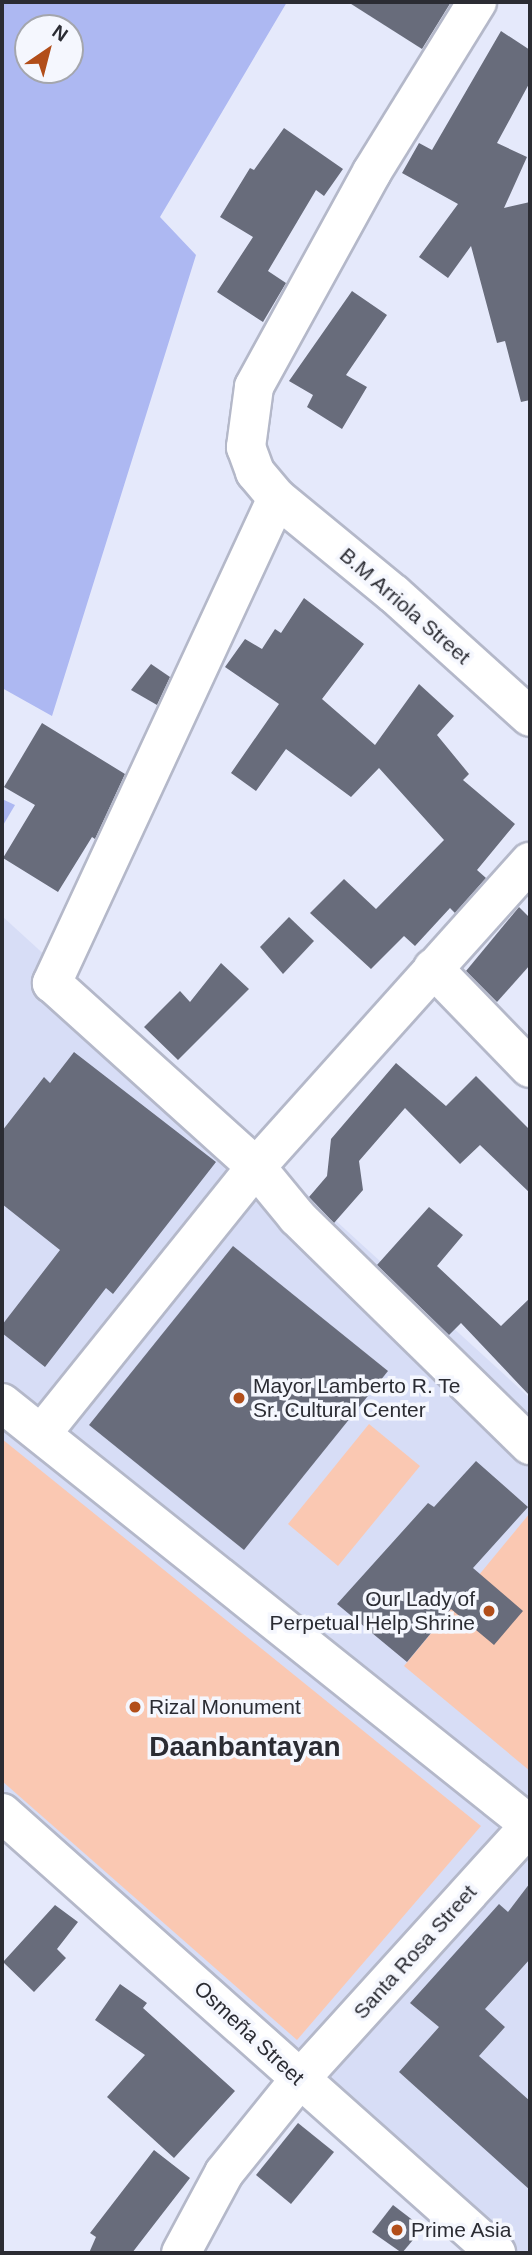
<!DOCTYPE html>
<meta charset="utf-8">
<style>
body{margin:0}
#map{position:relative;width:532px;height:2255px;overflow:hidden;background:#e5e9fb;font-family:Arial,sans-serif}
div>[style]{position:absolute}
.built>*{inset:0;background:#d7ddf6}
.green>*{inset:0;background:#fac8b2}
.water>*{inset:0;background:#adb8f2}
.building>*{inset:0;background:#686c7b}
.roads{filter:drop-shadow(2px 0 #b4b8c9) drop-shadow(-2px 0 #b4b8c9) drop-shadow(0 2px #b4b8c9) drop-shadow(0 -2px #b4b8c9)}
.minor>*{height:38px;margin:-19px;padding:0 19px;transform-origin:19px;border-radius:19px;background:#fff}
.dots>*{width:19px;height:19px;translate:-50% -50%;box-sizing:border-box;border:4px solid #f5f7fe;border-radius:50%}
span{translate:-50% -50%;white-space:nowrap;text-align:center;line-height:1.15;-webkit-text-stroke:7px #f5f7fe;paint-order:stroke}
.street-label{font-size:21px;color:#2b2c33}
.poi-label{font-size:21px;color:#2b2c33}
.left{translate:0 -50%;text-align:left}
.right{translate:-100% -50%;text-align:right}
.district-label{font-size:28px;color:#2b2c33;font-weight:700}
.frame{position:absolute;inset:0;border:4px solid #2b2c33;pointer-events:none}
.north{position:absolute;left:14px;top:14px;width:70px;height:70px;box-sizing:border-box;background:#f5f7fe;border:2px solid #a4a6ad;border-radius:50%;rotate:35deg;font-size:19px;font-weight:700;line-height:28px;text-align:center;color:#2b2c33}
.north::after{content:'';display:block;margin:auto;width:24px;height:32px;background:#b24e1a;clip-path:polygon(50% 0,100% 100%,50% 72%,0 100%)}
</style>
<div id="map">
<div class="built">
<i style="clip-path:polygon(2px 916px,530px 1398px,530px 2253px,495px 2253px,2px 1817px)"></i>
</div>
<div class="green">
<i style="clip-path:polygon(369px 1424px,420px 1466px,338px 1566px,288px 1524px)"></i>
<i style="clip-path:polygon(2px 1439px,481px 1826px,297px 2040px,2px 1781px)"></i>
<i style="clip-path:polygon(530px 1513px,530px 1771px,404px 1666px)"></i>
</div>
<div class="water">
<i style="clip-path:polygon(evenodd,2px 2px,287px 2px,160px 217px,196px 255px,52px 716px,2px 688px,2px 2px,28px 28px,70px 28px,70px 70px,28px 70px,28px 28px)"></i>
<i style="clip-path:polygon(2px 799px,15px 805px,2px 827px)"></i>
</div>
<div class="building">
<i style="clip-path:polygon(348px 2px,451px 2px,422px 49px)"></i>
<i style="clip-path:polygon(501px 31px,530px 50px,530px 82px,497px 143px,527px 157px,504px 208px,530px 202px,530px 400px,521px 402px,505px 341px,497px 343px,471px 246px,448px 278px,419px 257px,458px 204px,402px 173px,419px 143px,432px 150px)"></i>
<i style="clip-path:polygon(284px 128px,343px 169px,324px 196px,316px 190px,268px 271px,286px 283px,263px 322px,217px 292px,253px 237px,220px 217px,250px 168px,254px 170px)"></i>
<i style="clip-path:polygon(352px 291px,387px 315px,346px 375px,367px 387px,342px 429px,307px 407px,313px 395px,289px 381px)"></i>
<i style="clip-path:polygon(304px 598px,364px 644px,322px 699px,375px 745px,419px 684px,454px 716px,437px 735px,469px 774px,463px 780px,515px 824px,477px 870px,486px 878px,455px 913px,450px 908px,415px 946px,404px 936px,371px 969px,310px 913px,344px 879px,376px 909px,444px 840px,379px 768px,351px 797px,286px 749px,256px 791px,231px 773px,279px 704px,225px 667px,245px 639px,262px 649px,275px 629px,281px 633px)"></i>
<i style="clip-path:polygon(151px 664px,170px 677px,157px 705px,131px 690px)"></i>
<i style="clip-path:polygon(42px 723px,125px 774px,95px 839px,92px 837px,58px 892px,3px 858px,35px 805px,4px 787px)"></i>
<i style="clip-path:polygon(519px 907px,530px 918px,530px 965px,497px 1002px,466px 971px)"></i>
<i style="clip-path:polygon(289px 917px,314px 941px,283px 974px,260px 947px)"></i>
<i style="clip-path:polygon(221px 963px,249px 989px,178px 1060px,144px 1027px,180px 991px,190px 1002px)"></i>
<i style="clip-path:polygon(74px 1052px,216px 1162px,113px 1294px,106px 1288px,45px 1367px,2px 1333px,2px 1325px,60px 1250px,2px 1204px,2px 1131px,44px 1077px,50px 1083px)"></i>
<i style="clip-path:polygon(396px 1063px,446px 1106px,476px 1076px,530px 1130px,530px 1193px,480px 1145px,460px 1164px,405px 1108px,359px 1161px,363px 1190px,334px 1223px,309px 1197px,327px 1176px,331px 1139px)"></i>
<i style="clip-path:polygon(429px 1207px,463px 1235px,437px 1266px,501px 1326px,530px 1298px,530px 1396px,461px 1323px,449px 1335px,377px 1265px)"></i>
<i style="clip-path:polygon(233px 1246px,388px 1371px,244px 1550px,89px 1425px)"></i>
<i style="clip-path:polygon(476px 1461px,528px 1507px,473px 1568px,523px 1611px,494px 1645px,451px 1609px,407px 1662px,337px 1604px,428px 1503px,434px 1507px)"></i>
<i style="clip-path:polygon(530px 1883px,530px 1959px,485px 2009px,505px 2027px,479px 2056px,530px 2101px,530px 2190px,399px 2072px,439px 2027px,410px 2003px,499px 1904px,508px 1912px)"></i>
<i style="clip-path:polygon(55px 1905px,78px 1922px,57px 1949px,66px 1958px,34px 1992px,3px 1962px)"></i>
<i style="clip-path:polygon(120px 1984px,147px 2003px,143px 2008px,235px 2091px,174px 2158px,107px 2097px,145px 2055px,95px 2020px)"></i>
<i style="clip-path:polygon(298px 2123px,334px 2152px,291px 2204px,256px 2175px)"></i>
<i style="clip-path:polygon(154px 2150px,190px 2178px,132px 2253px,89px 2253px,96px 2237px,90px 2233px)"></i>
<i style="clip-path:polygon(393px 2205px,423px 2228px,402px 2253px,372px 2232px)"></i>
</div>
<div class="roads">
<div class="minor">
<i style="left:477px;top:2px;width:200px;rotate:121.7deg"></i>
<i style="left:372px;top:172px;width:245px;rotate:118.8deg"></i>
<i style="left:254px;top:387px;width:61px;rotate:97.6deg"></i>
<i style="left:246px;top:447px;width:27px;rotate:70deg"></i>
<i style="left:255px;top:472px;width:34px;rotate:50deg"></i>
<i style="left:277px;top:498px;width:151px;rotate:39.4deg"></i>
<i style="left:394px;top:594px;width:183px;rotate:42.1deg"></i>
<i style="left:277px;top:498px;width:535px;rotate:114.89deg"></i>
<i style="left:52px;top:983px;width:275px;rotate:42deg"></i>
<i style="left:256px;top:1167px;width:65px;rotate:50.6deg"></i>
<i style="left:297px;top:1217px;width:326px;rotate:44.4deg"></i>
<i style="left:433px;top:968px;width:139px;rotate:45.9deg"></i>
<i style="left:2px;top:1403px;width:676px;rotate:38.63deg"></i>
<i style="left:42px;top:1433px;width:341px;rotate:-51.2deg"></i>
<i style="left:256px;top:1167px;width:410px;rotate:-48.1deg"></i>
<i style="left:2px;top:1813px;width:662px;rotate:41.69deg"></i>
<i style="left:181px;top:2253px;width:91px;rotate:-61.7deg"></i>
<i style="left:224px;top:2173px;width:119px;rotate:-51.1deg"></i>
<i style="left:299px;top:2080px;width:344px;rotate:-47.8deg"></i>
</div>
</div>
<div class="dots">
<i style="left:239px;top:1398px;background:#b24e1a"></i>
<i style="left:489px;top:1611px;background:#b24e1a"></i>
<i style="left:135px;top:1707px;background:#b24e1a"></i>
<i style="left:397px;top:2230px;background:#b24e1a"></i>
</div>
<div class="street-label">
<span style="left:405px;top:606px;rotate:41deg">B.M Arriola Street</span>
<span style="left:415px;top:1952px;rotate:-48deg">Santa Rosa Street</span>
<span style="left:249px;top:2033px;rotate:43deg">Osmeña Street</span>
</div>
<div class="poi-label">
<span class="left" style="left:253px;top:1398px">Mayor Lamberto R. Te<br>Sr. Cultural Center</span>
<span class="right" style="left:475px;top:1611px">Our Lady of<br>Perpetual Help Shrine</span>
<span class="left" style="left:149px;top:1707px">Rizal Monument</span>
<span class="left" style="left:411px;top:2230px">Prime Asia</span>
</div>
<div class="district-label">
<span style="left:245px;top:1747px">Daanbantayan</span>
</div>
<div class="frame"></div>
<div class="north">N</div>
</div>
